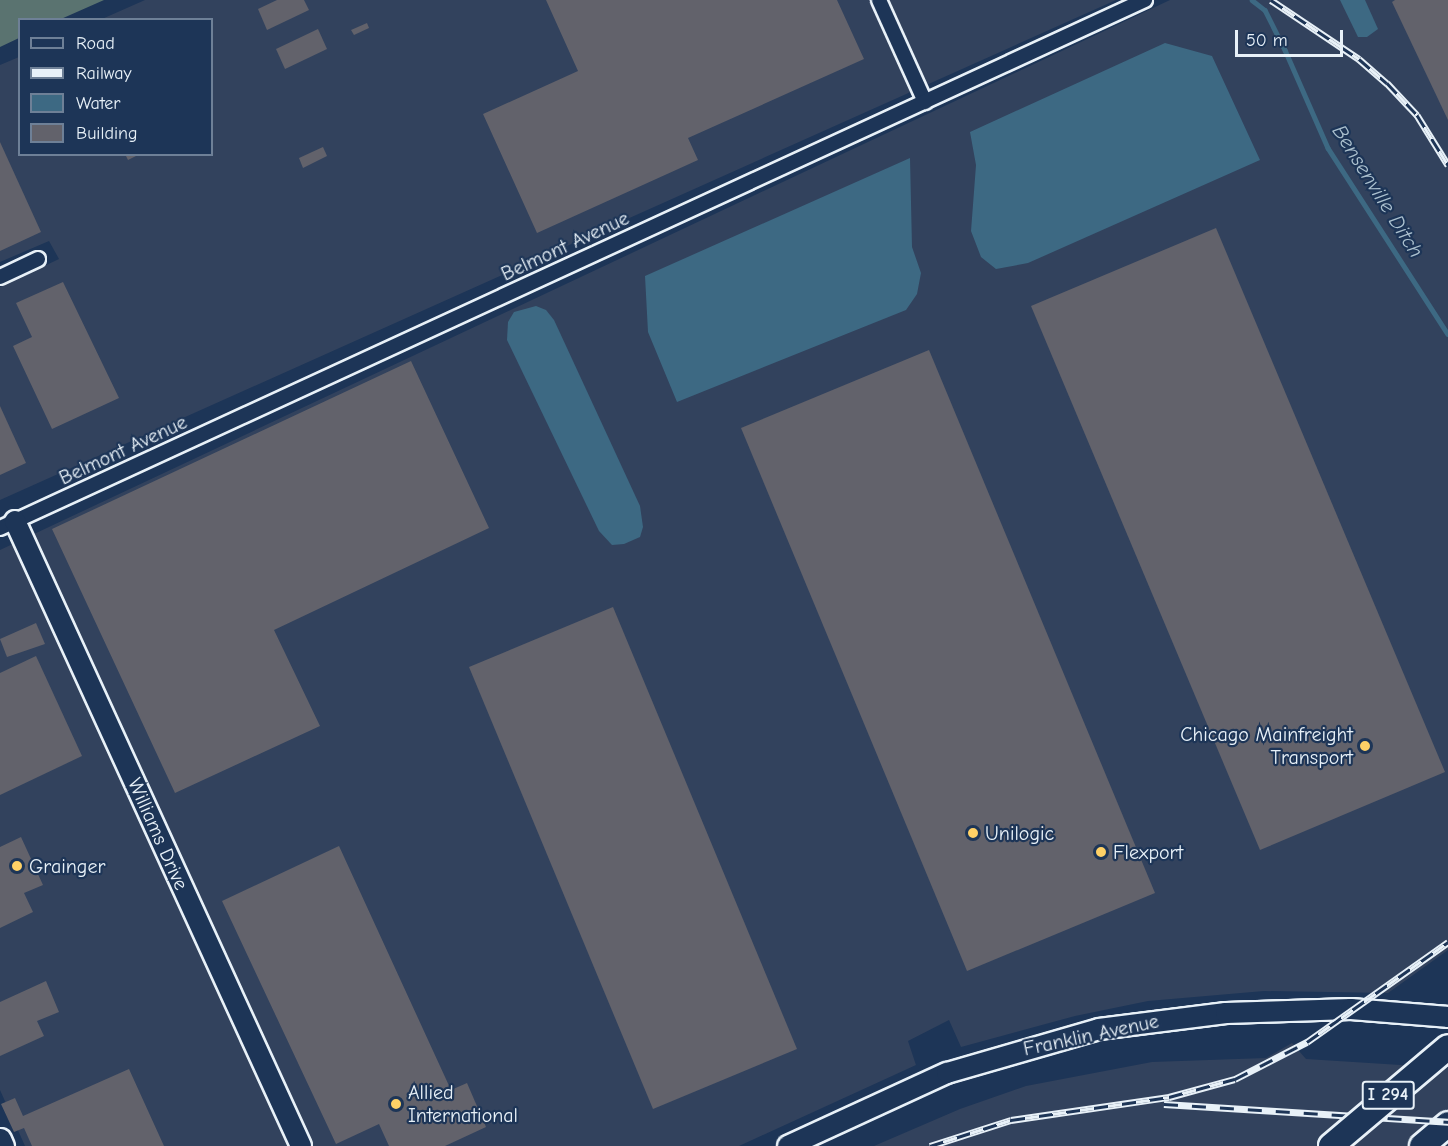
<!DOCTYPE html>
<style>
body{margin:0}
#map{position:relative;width:1448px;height:1146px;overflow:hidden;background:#1d3557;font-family:"Comic Neue",sans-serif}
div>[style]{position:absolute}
.built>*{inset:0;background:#32425d}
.green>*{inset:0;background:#5a7370}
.water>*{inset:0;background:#3d6983}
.stream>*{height:4.5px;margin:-2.25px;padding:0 2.25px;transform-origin:2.25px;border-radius:2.25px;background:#3d6983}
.building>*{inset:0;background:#62626b}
.roads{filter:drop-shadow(2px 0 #e8f1f8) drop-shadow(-2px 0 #e8f1f8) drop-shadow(0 2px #e8f1f8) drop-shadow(0 -2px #e8f1f8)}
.street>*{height:14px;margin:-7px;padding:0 7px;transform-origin:7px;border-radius:7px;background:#1d3557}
.secondary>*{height:20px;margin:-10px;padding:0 10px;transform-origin:10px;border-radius:10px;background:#1d3557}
.primary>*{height:21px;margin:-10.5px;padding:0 10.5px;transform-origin:10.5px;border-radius:10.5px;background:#1d3557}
.highway>*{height:24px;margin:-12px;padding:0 12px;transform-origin:12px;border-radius:12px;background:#1d3557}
.rail>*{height:7px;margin-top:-3.5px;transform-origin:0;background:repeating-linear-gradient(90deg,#1d3557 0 14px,#e8f1f8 0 28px);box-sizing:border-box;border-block:2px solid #e8f1f8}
.bridges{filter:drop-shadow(2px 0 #e8f1f8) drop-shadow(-2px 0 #e8f1f8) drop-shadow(0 2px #e8f1f8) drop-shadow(0 -2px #e8f1f8)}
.highway-bridge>*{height:24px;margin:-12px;padding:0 12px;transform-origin:12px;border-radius:12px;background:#1d3557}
.dots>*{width:16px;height:16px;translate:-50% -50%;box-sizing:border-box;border:3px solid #1d3557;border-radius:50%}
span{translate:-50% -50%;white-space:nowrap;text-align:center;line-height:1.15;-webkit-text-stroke:4.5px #1d3557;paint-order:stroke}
.shield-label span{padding:2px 4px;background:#1d3557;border:2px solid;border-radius:4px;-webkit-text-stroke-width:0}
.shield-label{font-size:18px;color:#e8f1f8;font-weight:700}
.street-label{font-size:20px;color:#e8f1f8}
.poi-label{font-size:20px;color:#e8f1f8}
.right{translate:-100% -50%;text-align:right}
.left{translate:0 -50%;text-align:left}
.water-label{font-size:21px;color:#acc1cf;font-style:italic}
.legend{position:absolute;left:18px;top:18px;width:195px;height:138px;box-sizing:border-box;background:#1d3557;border:2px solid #6e8097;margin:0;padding:8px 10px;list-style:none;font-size:18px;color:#e8f1f8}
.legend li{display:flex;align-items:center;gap:12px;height:30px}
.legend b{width:30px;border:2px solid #6e8097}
.scale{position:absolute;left:1235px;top:30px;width:108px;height:27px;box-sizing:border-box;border:3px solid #e8f1f8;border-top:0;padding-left:8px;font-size:18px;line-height:21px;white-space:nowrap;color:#e8f1f8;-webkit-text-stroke:4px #1d3557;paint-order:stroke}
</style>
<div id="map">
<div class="built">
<i style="clip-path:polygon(145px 0,1116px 0,0 500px,0 287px,59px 259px,49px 241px,0 262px,0 65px,19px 57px,20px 154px,212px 154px,212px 20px,102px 19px)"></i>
<i style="clip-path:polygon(1170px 0,1448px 0,1448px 950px,1388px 993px,1264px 991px,1148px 1001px,1075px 1016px,961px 1047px,949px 1020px,908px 1041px,916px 1065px,739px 1146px,25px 1146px,0 1090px,0 550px)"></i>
<i style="clip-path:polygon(1292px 1043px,1306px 1059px,1448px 1068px,1448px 1146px,874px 1146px,960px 1109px,1026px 1086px,1152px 1062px,1266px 1058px)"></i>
</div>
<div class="green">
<i style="clip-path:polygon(0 0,104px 0,61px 19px,20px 20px,19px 38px,0 47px)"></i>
</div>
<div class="water">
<i style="clip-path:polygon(1340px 0,1365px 0,1378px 29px,1367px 37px,1358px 37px)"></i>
<i style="clip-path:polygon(1165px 43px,1212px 56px,1260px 160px,1028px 263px,996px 269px,981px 257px,971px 231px,976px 165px,970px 132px)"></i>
<i style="clip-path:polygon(910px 158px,912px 247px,921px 273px,917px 294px,906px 310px,677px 402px,648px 332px,645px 276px)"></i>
<i style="clip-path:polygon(536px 306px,546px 310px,554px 320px,640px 506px,643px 527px,640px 537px,624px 544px,612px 545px,599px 531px,507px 340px,508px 322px,514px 312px)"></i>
</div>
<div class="stream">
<i style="left:1252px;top:0;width:16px;rotate:38deg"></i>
<i style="left:1265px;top:10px;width:45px;rotate:63.4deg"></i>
<i style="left:1285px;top:50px;width:107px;rotate:66.3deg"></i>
<i style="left:1328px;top:148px;width:221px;rotate:57.2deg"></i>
</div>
<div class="building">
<i style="clip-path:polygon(277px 0,304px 0,309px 10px,267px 30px,258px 9px)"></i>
<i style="clip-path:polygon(546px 0,837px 0,864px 59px,688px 138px,698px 160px,537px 233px,483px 114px,578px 71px)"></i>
<i style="clip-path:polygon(1395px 0,1448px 0,1448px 120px,1392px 2px)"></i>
<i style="clip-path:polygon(367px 23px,369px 28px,354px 35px,351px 30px)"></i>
<i style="clip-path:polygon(318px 29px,327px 49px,285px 69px,276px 49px)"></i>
<i style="clip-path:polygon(0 142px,41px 232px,0 251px)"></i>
<i style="clip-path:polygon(323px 147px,327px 156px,303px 168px,299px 158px)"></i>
<i style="clip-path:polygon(125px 154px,140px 154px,128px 160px)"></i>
<i style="clip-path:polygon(1216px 228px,1445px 772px,1260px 850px,1031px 306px)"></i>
<i style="clip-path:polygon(63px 282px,119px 398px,52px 429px,13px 346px,32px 337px,16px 303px)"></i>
<i style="clip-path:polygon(929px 350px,1155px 893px,967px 971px,741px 428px)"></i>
<i style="clip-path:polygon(411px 361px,489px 528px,274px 630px,320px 726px,175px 793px,52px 529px)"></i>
<i style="clip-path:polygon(0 406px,26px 463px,0 475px)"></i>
<i style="clip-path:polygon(613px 607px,797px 1049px,653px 1109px,469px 667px)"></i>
<i style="clip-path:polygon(36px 623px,45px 644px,7px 657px,0 639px)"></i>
<i style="clip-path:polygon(36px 656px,82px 756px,0 795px,0 673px)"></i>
<i style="clip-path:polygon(21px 837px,43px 885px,24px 893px,33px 912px,0 928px,0 847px)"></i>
<i style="clip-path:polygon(339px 846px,451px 1090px,467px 1083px,486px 1127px,445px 1146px,389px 1146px,379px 1124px,336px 1144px,222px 901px)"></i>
<i style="clip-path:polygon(46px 981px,59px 1012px,37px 1021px,44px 1036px,0 1056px,0 1002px)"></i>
<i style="clip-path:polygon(129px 1069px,164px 1146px,32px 1146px,24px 1128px,14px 1132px,1px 1104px,15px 1098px,23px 1116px)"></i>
</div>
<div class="roads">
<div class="street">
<i style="left:879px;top:0;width:112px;rotate:65.7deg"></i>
<i style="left:0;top:277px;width:42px;rotate:-25.3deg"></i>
<i style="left:0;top:528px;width:1261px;rotate:-24.76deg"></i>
</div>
<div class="secondary">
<i style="left:15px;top:521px;width:687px;rotate:65.41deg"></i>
<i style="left:788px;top:1146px;width:175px;rotate:-24.7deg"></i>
<i style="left:947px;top:1073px;width:158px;rotate:-16.1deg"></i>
<i style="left:1099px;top:1029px;width:128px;rotate:-7.2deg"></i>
<i style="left:1226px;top:1013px;width:125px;rotate:-1.8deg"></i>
<i style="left:1351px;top:1009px;width:97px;rotate:4.7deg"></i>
</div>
<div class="primary">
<i style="left:0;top:1139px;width:8px;rotate:67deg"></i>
</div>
<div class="highway">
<i style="left:1422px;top:1146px;width:34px;rotate:-40deg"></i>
</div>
</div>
<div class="rail">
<i style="left:1271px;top:0;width:106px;rotate:33.8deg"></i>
<i style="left:1359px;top:59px;width:37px;rotate:41deg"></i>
<i style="left:1387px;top:83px;width:44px;rotate:46.8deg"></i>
<i style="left:1417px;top:115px;width:59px;rotate:58.2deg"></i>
<i style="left:1164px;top:1104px;width:285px;rotate:3.6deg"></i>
<i style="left:930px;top:1146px;width:85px;rotate:-17.8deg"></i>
<i style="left:1011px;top:1120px;width:160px;rotate:-8.3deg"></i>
<i style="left:1169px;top:1097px;width:68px;rotate:-15.3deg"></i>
<i style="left:1235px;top:1079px;width:81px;rotate:-27.2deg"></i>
<i style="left:1307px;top:1042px;width:173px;rotate:-35.3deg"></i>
</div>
<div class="bridges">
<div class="highway-bridge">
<i style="left:1331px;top:1146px;width:153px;rotate:-40.2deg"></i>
</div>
</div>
<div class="dots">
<i style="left:1365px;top:746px;background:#ffd166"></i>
<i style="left:973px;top:833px;background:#ffd166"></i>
<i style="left:1101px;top:852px;background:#ffd166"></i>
<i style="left:17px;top:866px;background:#ffd166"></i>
<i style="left:396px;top:1104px;background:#ffd166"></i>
</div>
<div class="shield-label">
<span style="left:1388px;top:1095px">I 294</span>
</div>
<div class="street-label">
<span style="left:565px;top:246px;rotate:-25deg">Belmont Avenue</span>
<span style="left:123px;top:450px;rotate:-25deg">Belmont Avenue</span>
<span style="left:158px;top:834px;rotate:66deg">Williams Drive</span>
<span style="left:1091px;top:1035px;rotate:-12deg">Franklin Avenue</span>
</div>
<div class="poi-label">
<span class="right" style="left:1353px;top:746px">Chicago Mainfreight<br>Transport</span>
<span class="left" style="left:985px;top:833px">Unilogic</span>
<span class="left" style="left:1113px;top:852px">Flexport</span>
<span class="left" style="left:29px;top:866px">Grainger</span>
<span class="left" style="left:408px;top:1104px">Allied<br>International</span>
</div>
<div class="water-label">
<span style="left:1378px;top:191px;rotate:58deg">Bensenville Ditch</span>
</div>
<ul class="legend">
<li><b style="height:8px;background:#1d3557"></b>Road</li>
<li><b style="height:8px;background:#e8f1f8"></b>Railway</li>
<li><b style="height:16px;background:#3d6983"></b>Water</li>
<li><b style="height:16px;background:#62626b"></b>Building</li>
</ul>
<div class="scale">50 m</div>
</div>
